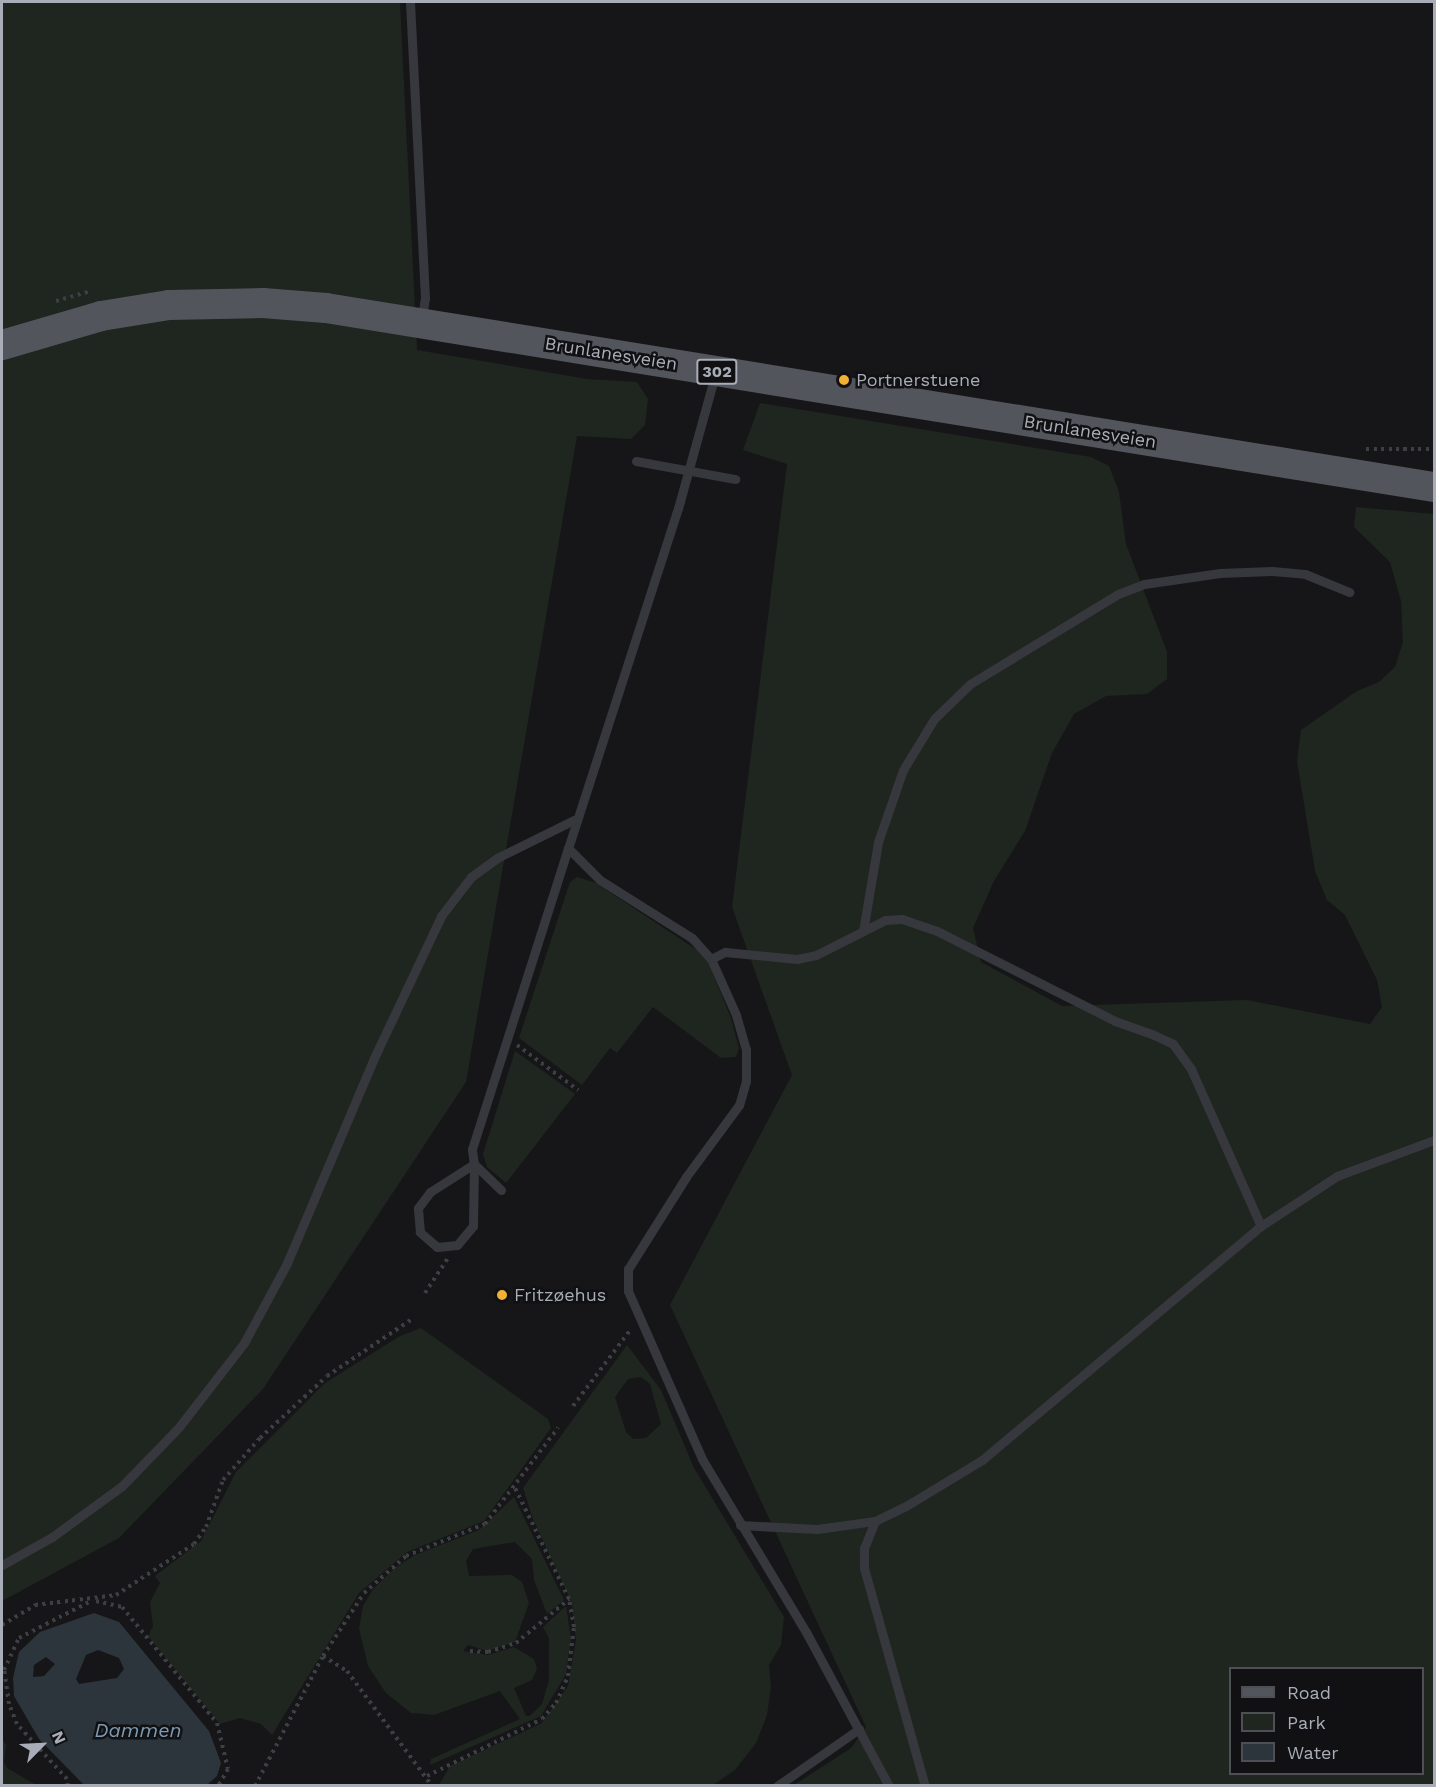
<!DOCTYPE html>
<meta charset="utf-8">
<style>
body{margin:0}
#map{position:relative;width:1436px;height:1787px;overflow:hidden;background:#161618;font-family:"Work Sans",sans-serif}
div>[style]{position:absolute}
.green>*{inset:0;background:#1e261f}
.water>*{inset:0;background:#2c353c}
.path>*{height:4px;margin-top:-2px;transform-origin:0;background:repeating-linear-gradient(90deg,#3d3f44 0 3px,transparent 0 7.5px)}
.lane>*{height:9px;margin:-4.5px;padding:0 4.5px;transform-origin:4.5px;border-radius:4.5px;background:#37383d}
.primary>*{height:30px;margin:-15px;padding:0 15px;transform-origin:15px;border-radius:15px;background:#53555c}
.dots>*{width:16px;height:16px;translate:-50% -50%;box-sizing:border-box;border:3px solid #111113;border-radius:50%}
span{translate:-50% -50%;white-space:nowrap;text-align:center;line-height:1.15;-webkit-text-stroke:5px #111113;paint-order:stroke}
.shield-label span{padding:2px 4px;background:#111113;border:2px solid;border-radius:4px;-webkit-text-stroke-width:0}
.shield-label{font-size:16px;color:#a8adb8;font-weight:700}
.street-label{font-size:18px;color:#a8adb8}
.poi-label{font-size:18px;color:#a8adb8}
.left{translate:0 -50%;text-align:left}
.water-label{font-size:20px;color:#7f9bb3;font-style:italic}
.frame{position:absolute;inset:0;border:3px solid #a8adb8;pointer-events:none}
.legend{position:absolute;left:1229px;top:1667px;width:195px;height:108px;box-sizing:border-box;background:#111113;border:2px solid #4d4f55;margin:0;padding:8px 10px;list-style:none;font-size:18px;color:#a8adb8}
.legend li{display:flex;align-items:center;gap:12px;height:30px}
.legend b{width:30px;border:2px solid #4d4f55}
.north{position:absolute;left:12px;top:1715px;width:60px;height:60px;-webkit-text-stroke:4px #111113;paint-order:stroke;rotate:66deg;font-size:16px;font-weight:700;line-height:24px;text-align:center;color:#a8adb8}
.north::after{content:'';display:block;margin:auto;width:21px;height:27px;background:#a8adb8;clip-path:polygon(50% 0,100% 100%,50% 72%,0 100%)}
</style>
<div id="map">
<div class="green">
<i style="clip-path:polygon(2px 2px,400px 2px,417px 350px,587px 379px,637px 382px,648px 399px,645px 425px,631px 439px,577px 436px,466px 1082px,263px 1389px,119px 1538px,2px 1601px)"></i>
<i style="clip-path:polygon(evenodd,760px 403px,1091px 457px,1109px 466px,1119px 492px,1126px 544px,1167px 652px,1167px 679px,1147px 694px,1106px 696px,1074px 714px,1052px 753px,1025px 831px,994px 881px,973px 928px,981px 962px,1062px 1006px,1247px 1000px,1370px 1024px,1382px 1007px,1377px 980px,1345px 915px,1327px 900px,1315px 871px,1297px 761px,1301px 730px,1357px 691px,1379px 682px,1395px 667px,1403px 642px,1401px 601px,1390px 562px,1354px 527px,1356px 507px,1434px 514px,1434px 1785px,794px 1785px,851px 1748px,866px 1727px,670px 1305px,792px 1075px,732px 907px,787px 464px,743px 450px,760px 403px,1230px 1668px,1422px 1668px,1422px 1774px,1230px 1774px,1230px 1668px)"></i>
<i style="clip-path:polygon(577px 877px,596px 883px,697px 950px,708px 962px,731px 1018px,739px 1048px,736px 1057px,721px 1058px,653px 1007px,617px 1053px,610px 1048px,582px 1085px,519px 1038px,570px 882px)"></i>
<i style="clip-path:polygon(515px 1051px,575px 1094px,506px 1183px,487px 1167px,483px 1154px)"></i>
<i style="clip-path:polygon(421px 1328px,548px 1419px,551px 1428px,484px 1521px,407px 1552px,359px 1593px,272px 1735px,261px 1724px,240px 1718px,220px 1724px,148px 1636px,153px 1626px,150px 1602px,160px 1583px,155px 1576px,201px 1541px,236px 1472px,325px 1383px,400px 1336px)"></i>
<i style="clip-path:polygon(evenodd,627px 1345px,661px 1390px,694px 1468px,784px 1617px,781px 1645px,769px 1665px,771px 1687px,767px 1715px,756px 1743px,735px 1770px,713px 1785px,439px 1785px,450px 1766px,542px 1723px,568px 1686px,576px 1640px,572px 1603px,533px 1519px,523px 1488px,627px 1345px,641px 1377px,650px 1384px,661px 1424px,646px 1438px,633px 1439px,626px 1432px,615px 1397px,628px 1379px,641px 1377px)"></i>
<i style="clip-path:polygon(514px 1497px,564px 1600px,547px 1614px,534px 1580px,532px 1559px,515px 1542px,473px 1549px,466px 1561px,469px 1576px,512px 1575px,522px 1582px,529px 1603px,515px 1642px,488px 1651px,468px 1645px,463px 1651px,488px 1655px,514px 1647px,534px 1659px,537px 1669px,532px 1680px,514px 1688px,526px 1716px,530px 1716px,542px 1704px,549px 1680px,549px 1638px,543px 1627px,566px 1606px,571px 1638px,566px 1674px,541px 1716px,430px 1765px,431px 1759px,520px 1719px,500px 1691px,434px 1715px,411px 1713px,386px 1693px,368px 1666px,359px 1629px,363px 1606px,373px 1589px,396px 1567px,415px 1555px,479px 1530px)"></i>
<i style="clip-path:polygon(2px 1738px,6px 1745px,4px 1762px,7px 1768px,36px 1785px,2px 1785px)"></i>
</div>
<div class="water">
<i style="clip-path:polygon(evenodd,94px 1613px,119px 1622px,209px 1731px,221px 1763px,217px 1776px,207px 1785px,84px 1785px,39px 1739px,14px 1696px,13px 1678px,19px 1652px,40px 1632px,94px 1613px,98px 1650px,119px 1658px,124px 1669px,117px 1678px,79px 1684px,76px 1679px,86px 1655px,98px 1650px,94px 1613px,46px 1657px,55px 1664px,44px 1676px,33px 1677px,34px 1665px,46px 1657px)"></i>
</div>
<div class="path">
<i style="left:56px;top:301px;width:37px;rotate:-16deg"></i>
<i style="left:1366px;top:449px;width:68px"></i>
<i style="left:517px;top:1045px;width:76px;rotate:36.4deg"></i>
<i style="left:425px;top:1293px;width:42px;rotate:-56.7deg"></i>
<i style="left:573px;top:1406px;width:96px;rotate:-53deg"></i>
<i style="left:96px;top:1601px;width:27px;rotate:13deg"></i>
<i style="left:122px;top:1607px;width:150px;rotate:50.7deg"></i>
<i style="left:217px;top:1723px;width:47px;rotate:76.6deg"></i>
<i style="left:228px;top:1769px;width:20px;rotate:120deg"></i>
<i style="left:2px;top:1625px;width:39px;rotate:-31deg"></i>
<i style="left:35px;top:1605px;width:82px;rotate:-7deg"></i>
<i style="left:116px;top:1595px;width:93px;rotate:-33.2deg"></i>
<i style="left:194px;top:1544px;width:21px;rotate:-55deg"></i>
<i style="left:206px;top:1527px;width:50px;rotate:-70.1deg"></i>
<i style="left:223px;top:1480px;width:56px;rotate:-48.6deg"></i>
<i style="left:260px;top:1438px;width:91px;rotate:-42.8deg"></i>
<i style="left:327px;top:1376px;width:102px;rotate:-33.8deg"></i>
<i style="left:470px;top:1651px;width:18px;rotate:3deg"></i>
<i style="left:488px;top:1652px;width:29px;rotate:-18deg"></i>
<i style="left:516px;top:1643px;width:69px;rotate:-39.7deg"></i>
<i style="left:323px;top:1656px;width:28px;rotate:32deg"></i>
<i style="left:347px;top:1671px;width:143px;rotate:53.5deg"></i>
<i style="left:427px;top:1776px;width:128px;rotate:-26.4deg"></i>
<i style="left:542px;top:1719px;width:21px;rotate:-49deg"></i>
<i style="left:556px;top:1703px;width:30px;rotate:-66deg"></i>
<i style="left:568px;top:1676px;width:49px;rotate:-83deg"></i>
<i style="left:574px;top:1627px;width:28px;rotate:-100deg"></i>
<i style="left:569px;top:1599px;width:123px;rotate:-115.9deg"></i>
<i style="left:68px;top:1786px;width:7px;rotate:-98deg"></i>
<i style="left:67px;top:1779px;width:74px;rotate:-132.3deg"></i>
<i style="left:17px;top:1724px;width:22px;rotate:-112deg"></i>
<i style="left:9px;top:1704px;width:34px;rotate:-98deg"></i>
<i style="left:4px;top:1670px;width:35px;rotate:-65deg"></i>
<i style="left:19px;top:1638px;width:79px;rotate:-27.2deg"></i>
<i style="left:255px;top:1786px;width:147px;rotate:-62.4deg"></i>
<i style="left:323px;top:1656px;width:75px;rotate:-56.9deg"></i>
<i style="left:364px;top:1593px;width:56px;rotate:-41.4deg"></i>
<i style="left:406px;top:1556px;width:85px;rotate:-22.1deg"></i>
<i style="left:485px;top:1524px;width:121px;rotate:-52.8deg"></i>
</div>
<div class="lane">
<i style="left:410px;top:2px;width:296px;rotate:87.1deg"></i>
<i style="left:425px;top:298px;width:20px;rotate:99deg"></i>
<i style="left:715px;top:375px;width:138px;rotate:105.5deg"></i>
<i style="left:678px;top:508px;width:357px;rotate:107.9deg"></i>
<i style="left:568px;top:848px;width:45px;rotate:45deg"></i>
<i style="left:600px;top:880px;width:109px;rotate:32.2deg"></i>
<i style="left:692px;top:938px;width:28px;rotate:48deg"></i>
<i style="left:711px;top:959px;width:61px;rotate:65.9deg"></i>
<i style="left:736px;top:1015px;width:36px;rotate:74deg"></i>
<i style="left:746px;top:1050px;width:31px;rotate:90deg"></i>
<i style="left:746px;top:1081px;width:25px;rotate:106deg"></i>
<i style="left:739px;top:1105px;width:89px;rotate:126.4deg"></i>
<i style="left:686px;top:1177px;width:109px;rotate:122.2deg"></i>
<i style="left:628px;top:1269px;width:22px;rotate:90deg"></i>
<i style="left:628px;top:1291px;width:184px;rotate:66.2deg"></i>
<i style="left:702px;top:1459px;width:202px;rotate:59deg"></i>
<i style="left:806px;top:1632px;width:175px;rotate:61.7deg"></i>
<i style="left:636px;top:461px;width:101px;rotate:10.3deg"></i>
<i style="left:863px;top:931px;width:90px;rotate:-80.4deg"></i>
<i style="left:878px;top:842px;width:76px;rotate:-70.9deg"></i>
<i style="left:903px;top:770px;width:60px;rotate:-58.7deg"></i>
<i style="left:934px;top:719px;width:50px;rotate:-44.2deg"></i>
<i style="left:970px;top:684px;width:173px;rotate:-31.3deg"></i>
<i style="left:1118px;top:594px;width:28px;rotate:-21deg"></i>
<i style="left:1144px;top:584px;width:77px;rotate:-8.2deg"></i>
<i style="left:1220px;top:573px;width:52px;rotate:-2.2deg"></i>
<i style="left:1272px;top:571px;width:33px;rotate:5deg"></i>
<i style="left:1305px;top:574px;width:48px;rotate:22.2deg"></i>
<i style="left:711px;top:959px;width:16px;rotate:-27deg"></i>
<i style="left:725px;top:952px;width:72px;rotate:5.6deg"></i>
<i style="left:797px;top:959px;width:19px;rotate:-12deg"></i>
<i style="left:816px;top:955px;width:77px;rotate:-26.9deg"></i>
<i style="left:885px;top:920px;width:17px;rotate:-3deg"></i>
<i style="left:902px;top:919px;width:37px;rotate:19deg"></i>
<i style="left:937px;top:931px;width:199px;rotate:26.8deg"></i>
<i style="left:1115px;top:1021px;width:41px;rotate:19.7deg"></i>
<i style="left:1154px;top:1035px;width:21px;rotate:25deg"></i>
<i style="left:1173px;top:1044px;width:31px;rotate:54deg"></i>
<i style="left:1191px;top:1069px;width:172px;rotate:66deg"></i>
<i style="left:474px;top:1164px;width:62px;rotate:90.9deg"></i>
<i style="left:473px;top:1226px;width:25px;rotate:130deg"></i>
<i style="left:457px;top:1245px;width:20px;rotate:174deg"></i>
<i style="left:437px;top:1247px;width:23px;rotate:-139deg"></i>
<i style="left:420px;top:1232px;width:24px;rotate:-95deg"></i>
<i style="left:418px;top:1208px;width:20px;rotate:-53deg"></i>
<i style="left:430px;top:1192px;width:52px;rotate:-32.5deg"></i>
<i style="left:501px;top:1190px;width:37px;rotate:-136deg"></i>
<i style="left:474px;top:1164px;width:15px;rotate:-98deg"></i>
<i style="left:472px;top:1149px;width:316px;rotate:-72.3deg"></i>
<i style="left:875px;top:1521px;width:29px;rotate:112deg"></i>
<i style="left:864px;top:1548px;width:20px;rotate:90deg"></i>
<i style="left:864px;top:1568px;width:226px;rotate:74.4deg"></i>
<i style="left:740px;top:1525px;width:77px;rotate:3deg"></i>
<i style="left:817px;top:1529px;width:59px;rotate:-7.9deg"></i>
<i style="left:875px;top:1521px;width:34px;rotate:-26deg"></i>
<i style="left:906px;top:1506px;width:89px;rotate:-31.2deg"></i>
<i style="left:982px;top:1460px;width:364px;rotate:-40deg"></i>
<i style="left:1261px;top:1226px;width:91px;rotate:-33.3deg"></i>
<i style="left:1337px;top:1176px;width:103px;rotate:-20.4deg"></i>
<i style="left:2px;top:1565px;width:57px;rotate:-29.2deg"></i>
<i style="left:52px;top:1537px;width:87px;rotate:-36.1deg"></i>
<i style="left:122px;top:1486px;width:82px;rotate:-46deg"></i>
<i style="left:179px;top:1427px;width:106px;rotate:-52.3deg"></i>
<i style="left:244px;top:1343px;width:91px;rotate:-61.7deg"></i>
<i style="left:287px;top:1263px;width:223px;rotate:-67deg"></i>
<i style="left:374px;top:1058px;width:157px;rotate:-64.7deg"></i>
<i style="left:441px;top:916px;width:49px;rotate:-52.4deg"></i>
<i style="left:471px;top:877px;width:34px;rotate:-36deg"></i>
<i style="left:499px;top:857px;width:84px;rotate:-26.3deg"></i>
<i style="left:777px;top:1786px;width:100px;rotate:-34.8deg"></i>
</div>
<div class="primary">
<i style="left:2px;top:345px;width:103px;rotate:-16.3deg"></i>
<i style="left:101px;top:316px;width:69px;rotate:-9.2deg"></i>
<i style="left:169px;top:305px;width:94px;rotate:-1.2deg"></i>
<i style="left:263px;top:303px;width:63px;rotate:4.5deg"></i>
<i style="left:326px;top:308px;width:1122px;rotate:9.18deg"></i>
</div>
<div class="dots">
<i style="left:844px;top:380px;background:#f2b134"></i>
<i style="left:502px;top:1295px;background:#f2b134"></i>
</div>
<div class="shield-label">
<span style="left:717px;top:372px">302</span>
</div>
<div class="street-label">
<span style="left:611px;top:354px;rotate:9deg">Brunlanesveien</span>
<span style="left:1090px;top:432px;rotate:9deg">Brunlanesveien</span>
</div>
<div class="poi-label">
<span class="left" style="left:856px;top:380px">Portnerstuene</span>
<span class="left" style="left:514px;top:1295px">Fritzøehus</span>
</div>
<div class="water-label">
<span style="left:138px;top:1730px">Dammen</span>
</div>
<div class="frame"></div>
<ul class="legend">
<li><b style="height:8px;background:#53555c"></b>Road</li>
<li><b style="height:16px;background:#1e261f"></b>Park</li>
<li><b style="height:16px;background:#2c353c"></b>Water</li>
</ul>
<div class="north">N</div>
</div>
